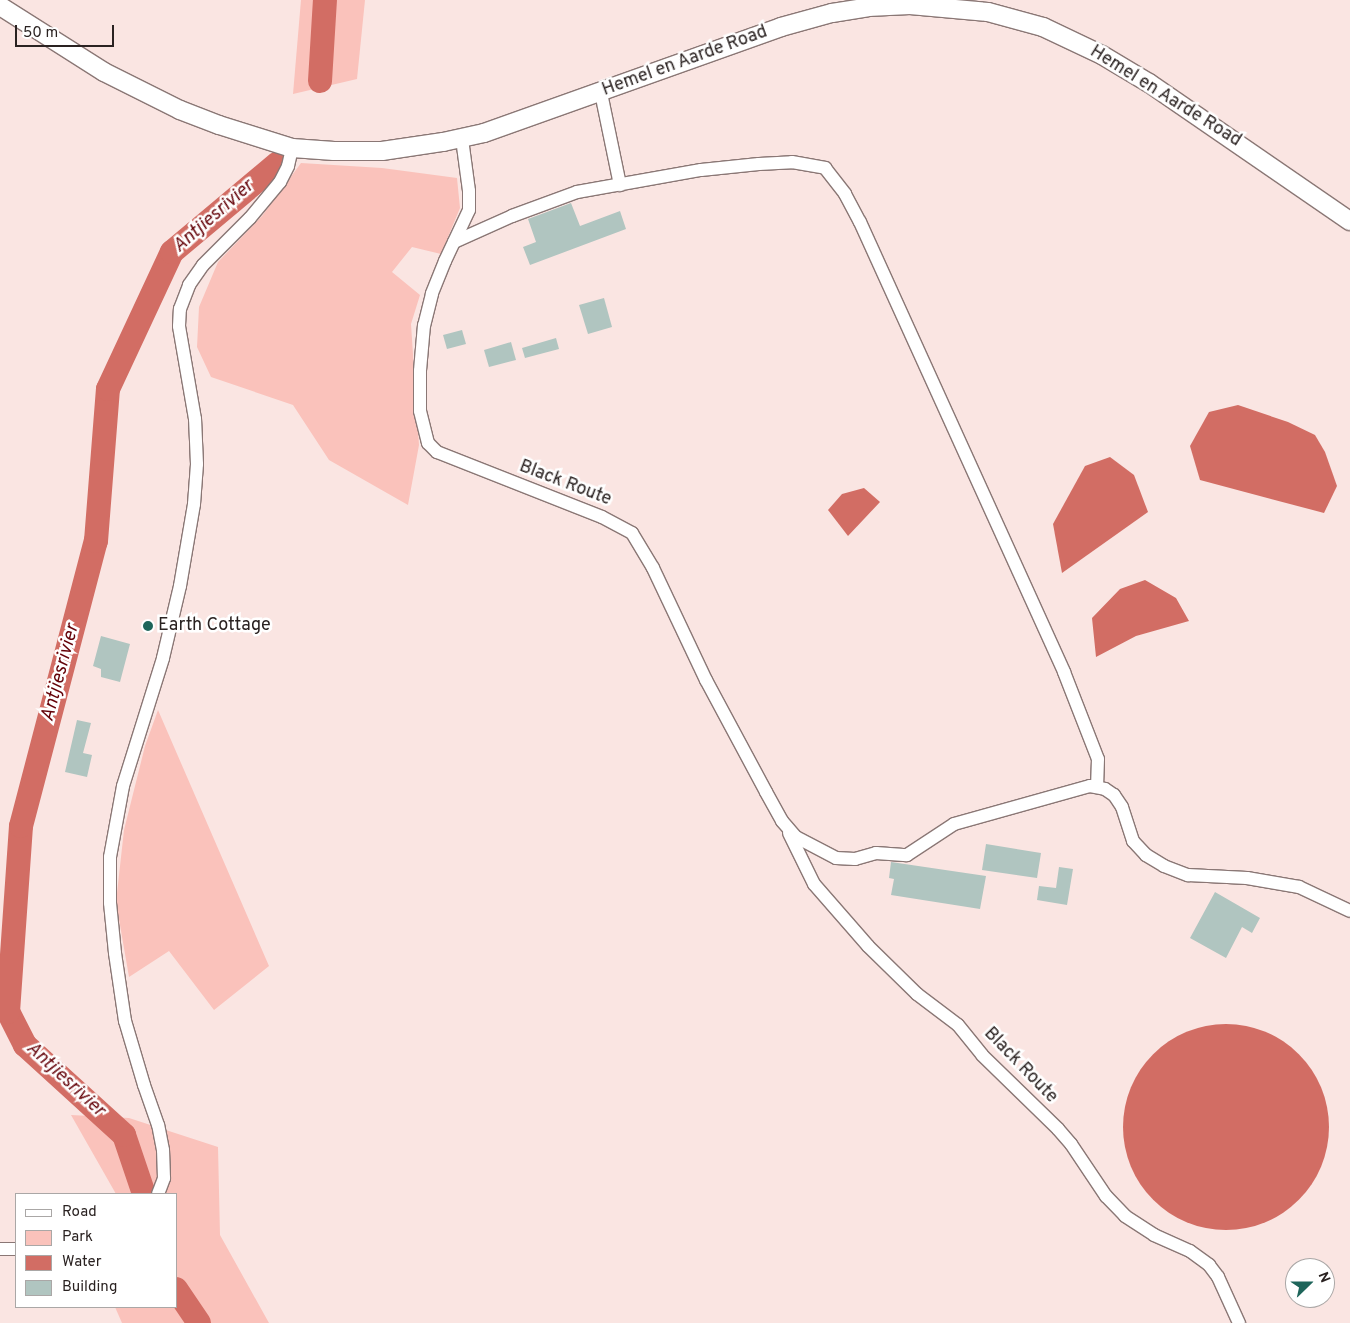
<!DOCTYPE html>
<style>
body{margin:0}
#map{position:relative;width:1350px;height:1323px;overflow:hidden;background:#fae5e2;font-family:Overpass,sans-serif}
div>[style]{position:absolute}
.green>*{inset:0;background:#fac2bb}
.water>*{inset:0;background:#d26d64}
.round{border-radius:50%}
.river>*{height:24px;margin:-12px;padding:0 12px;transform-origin:12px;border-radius:12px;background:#d26d64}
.building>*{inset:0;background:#b0c5c0}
.roads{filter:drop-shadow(1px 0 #8a7775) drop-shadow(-1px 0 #8a7775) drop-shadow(0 1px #8a7775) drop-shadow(0 -1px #8a7775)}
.street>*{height:12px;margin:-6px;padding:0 6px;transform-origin:6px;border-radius:6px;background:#fff}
.secondary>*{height:18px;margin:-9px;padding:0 9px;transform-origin:9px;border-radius:9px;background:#fff}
.dots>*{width:14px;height:14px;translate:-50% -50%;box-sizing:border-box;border:2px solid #fff;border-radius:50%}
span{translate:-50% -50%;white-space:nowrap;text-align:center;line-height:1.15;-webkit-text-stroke:5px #fff;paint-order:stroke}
.street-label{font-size:18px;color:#2a2221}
.poi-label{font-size:18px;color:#2a2221}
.left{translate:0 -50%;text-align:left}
.water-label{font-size:19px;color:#640208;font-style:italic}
.legend{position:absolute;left:15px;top:1193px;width:162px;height:115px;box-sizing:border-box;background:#fff;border:1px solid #aaa7a6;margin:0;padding:6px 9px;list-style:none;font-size:15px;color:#2a2221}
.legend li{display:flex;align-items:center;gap:10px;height:25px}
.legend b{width:25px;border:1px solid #aaa7a6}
.north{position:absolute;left:1285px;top:1258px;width:50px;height:50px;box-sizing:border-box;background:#fff;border:1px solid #aaa7a6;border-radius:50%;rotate:68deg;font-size:14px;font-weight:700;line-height:20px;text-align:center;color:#2a2221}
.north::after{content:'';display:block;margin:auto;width:18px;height:22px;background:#1e655a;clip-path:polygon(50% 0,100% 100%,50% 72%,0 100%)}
.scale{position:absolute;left:15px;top:25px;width:99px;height:22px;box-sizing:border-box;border:2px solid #2a2221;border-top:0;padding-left:6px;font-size:15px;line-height:18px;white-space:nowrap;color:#2a2221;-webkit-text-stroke:4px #fff;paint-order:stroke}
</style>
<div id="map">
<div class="green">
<i style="clip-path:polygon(301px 0,365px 0,357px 79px,293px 94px)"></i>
<i style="clip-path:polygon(301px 163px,382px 168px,457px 178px,460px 208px,441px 254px,412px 247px,392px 272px,420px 295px,411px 324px,419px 445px,408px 505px,329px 460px,293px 405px,211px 377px,197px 347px,199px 307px,218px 262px,262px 216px)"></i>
<i style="clip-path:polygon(158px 710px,269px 966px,214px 1010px,169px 951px,129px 977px,116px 902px,124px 830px,145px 746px)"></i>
<i style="clip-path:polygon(71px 1115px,129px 1118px,218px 1147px,220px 1235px,269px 1323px,122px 1323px,115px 1307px,176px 1307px,176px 1194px,116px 1194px)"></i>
</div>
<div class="water">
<i style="clip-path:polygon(1238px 405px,1288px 422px,1315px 435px,1325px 452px,1337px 486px,1324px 513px,1200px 480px,1190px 446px,1209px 412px)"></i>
<i style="clip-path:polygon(1110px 457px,1134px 475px,1148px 512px,1062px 573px,1053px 524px,1085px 466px)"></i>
<i style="clip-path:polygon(864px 488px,880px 502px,848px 536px,828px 510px,842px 494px)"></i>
<i style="clip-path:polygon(1145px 580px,1176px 598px,1189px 621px,1136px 636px,1096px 657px,1092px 618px,1120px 589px)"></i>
<i class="round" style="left:1123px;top:1024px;width:206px;height:206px"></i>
</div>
<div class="river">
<i style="left:320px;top:81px;width:81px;rotate:-86.5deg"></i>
<i style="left:144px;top:1194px;width:62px;rotate:-108.7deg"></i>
<i style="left:124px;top:1135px;width:134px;rotate:-137.7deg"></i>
<i style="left:25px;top:1045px;width:37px;rotate:-117deg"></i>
<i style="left:8px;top:1012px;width:186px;rotate:-86deg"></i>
<i style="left:21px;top:826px;width:295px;rotate:-75.3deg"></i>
<i style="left:96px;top:541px;width:152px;rotate:-85.5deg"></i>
<i style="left:108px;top:389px;width:151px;rotate:-65deg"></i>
<i style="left:172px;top:252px;width:138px;rotate:-40deg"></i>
<i style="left:176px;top:1289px;width:41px;rotate:55.9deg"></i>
</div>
<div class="building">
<i style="clip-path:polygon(571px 203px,580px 226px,620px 211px,626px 229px,530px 265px,523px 247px,536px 242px,528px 219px)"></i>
<i style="clip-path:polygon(604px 298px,612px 327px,588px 334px,579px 305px)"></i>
<i style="clip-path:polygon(462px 330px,466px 344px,447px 349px,443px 335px)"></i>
<i style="clip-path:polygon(556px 338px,559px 349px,525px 358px,522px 348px)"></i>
<i style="clip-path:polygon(511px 342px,516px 360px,489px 367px,484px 350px)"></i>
<i style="clip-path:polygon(101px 636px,130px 644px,120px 682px,101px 677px,101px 669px,93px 666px)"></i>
<i style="clip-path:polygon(77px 720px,91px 723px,83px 753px,92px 755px,87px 777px,65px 772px)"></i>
<i style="clip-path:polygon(986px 844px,1041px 853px,1037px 878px,982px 870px)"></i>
<i style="clip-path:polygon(891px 862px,986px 876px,980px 909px,891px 895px,894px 879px,889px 878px)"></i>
<i style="clip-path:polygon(1059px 867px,1073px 869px,1067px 905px,1037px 900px,1039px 886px,1056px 888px)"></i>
<i style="clip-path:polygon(1215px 892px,1260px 918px,1252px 933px,1242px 927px,1226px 958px,1190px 938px)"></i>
</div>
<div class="roads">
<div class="street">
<i style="left:601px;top:93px;width:94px;rotate:78.3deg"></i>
<i style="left:462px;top:139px;width:52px;rotate:82.3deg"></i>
<i style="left:469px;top:191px;width:19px;rotate:90deg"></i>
<i style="left:469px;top:210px;width:56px;rotate:115.2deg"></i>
<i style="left:445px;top:261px;width:35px;rotate:112deg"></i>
<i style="left:432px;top:294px;width:32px;rotate:104deg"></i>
<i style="left:424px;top:325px;width:46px;rotate:95deg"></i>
<i style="left:420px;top:371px;width:40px;rotate:90deg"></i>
<i style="left:420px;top:411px;width:33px;rotate:76deg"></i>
<i style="left:428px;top:443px;width:13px;rotate:45deg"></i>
<i style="left:437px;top:452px;width:177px;rotate:21.5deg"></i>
<i style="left:602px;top:517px;width:34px;rotate:28deg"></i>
<i style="left:632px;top:533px;width:41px;rotate:59deg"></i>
<i style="left:653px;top:568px;width:124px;rotate:64.7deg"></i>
<i style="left:706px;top:680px;width:127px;rotate:61.8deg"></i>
<i style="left:766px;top:792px;width:33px;rotate:61deg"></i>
<i style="left:782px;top:821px;width:21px;rotate:49deg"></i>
<i style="left:796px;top:837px;width:45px;rotate:27.7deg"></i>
<i style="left:836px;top:858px;width:19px;rotate:3deg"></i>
<i style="left:855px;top:859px;width:22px;rotate:-16deg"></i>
<i style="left:876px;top:853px;width:31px;rotate:4deg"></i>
<i style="left:907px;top:855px;width:56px;rotate:-33.4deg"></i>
<i style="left:954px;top:824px;width:141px;rotate:-15.6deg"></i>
<i style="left:1090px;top:786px;width:15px;rotate:11deg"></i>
<i style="left:1105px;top:789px;width:11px;rotate:34deg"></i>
<i style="left:1114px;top:795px;width:14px;rotate:56deg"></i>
<i style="left:1122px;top:807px;width:36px;rotate:72deg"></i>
<i style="left:1133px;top:841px;width:19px;rotate:47deg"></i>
<i style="left:1146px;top:855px;width:21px;rotate:31deg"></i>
<i style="left:1164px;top:866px;width:26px;rotate:21deg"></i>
<i style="left:1188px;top:875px;width:59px;rotate:2.9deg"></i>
<i style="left:1247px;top:878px;width:53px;rotate:9.8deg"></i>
<i style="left:1299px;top:887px;width:56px;rotate:25.2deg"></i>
<i style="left:454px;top:242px;width:64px;rotate:-24.1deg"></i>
<i style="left:512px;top:216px;width:69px;rotate:-20.3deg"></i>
<i style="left:577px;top:192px;width:126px;rotate:-10.1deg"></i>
<i style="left:701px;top:170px;width:58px;rotate:-5.9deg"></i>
<i style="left:759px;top:164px;width:33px;rotate:-3deg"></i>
<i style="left:792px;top:162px;width:34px;rotate:10deg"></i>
<i style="left:825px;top:168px;width:33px;rotate:52deg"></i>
<i style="left:845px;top:194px;width:32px;rotate:62deg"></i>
<i style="left:860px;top:222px;width:494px;rotate:65.6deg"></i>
<i style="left:1064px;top:672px;width:93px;rotate:68.7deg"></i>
<i style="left:1098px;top:759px;width:28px;rotate:92deg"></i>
<i style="left:789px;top:833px;width:57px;rotate:63.9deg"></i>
<i style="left:814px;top:884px;width:82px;rotate:48.9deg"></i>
<i style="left:868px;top:946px;width:69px;rotate:44.4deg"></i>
<i style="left:917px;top:994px;width:51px;rotate:37.1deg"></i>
<i style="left:958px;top:1025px;width:38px;rotate:51deg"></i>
<i style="left:982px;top:1055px;width:106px;rotate:44.2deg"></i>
<i style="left:1058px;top:1129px;width:20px;rotate:49deg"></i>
<i style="left:1071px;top:1144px;width:63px;rotate:56.1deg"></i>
<i style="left:1106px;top:1196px;width:28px;rotate:46deg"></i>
<i style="left:1125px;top:1216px;width:35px;rotate:33deg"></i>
<i style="left:1154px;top:1235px;width:39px;rotate:24deg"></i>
<i style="left:1190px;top:1251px;width:24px;rotate:36deg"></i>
<i style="left:1209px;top:1265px;width:15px;rotate:53deg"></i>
<i style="left:1218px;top:1277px;width:51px;rotate:65.5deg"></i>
<i style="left:158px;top:1194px;width:17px;rotate:-69deg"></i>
<i style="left:164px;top:1178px;width:28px;rotate:-92deg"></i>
<i style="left:163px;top:1150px;width:25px;rotate:-101deg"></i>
<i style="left:158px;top:1125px;width:42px;rotate:-109.3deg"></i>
<i style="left:144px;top:1085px;width:67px;rotate:-106.5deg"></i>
<i style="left:125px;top:1021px;width:69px;rotate:-98.4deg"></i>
<i style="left:115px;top:953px;width:50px;rotate:-95.7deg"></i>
<i style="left:110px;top:903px;width:46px;rotate:-90deg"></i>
<i style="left:110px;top:857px;width:72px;rotate:-79.6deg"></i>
<i style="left:123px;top:786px;width:134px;rotate:-72.6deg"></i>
<i style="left:163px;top:658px;width:74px;rotate:-76.7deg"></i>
<i style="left:180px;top:586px;width:83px;rotate:-80.3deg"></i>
<i style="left:194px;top:504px;width:40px;rotate:-85.7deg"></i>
<i style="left:197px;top:464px;width:45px;rotate:-92.5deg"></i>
<i style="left:195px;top:419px;width:94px;rotate:-99.8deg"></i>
<i style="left:179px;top:326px;width:17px;rotate:-87deg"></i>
<i style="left:180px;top:309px;width:26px;rotate:-69deg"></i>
<i style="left:189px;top:285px;width:24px;rotate:-55deg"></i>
<i style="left:203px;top:265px;width:66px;rotate:-45deg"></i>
<i style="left:250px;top:218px;width:47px;rotate:-50.2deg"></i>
<i style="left:280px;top:182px;width:18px;rotate:-63deg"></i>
<i style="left:288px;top:166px;width:18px;rotate:-77deg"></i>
<i style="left:0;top:1249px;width:16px"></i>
</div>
<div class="secondary">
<i style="left:0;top:6px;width:123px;rotate:32.4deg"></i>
<i style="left:104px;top:72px;width:85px;rotate:26.6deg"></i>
<i style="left:180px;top:110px;width:42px;rotate:21deg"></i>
<i style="left:219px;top:125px;width:77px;rotate:17.5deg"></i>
<i style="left:292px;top:148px;width:42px;rotate:4.1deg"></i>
<i style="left:334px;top:151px;width:48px"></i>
<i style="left:382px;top:151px;width:62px;rotate:-8.4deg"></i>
<i style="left:443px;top:142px;width:42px;rotate:-12.4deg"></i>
<i style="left:484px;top:133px;width:315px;rotate:-19.6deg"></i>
<i style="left:781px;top:27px;width:53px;rotate:-15.4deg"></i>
<i style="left:832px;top:13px;width:36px;rotate:-9deg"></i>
<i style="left:868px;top:7px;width:42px;rotate:-2.7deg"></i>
<i style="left:910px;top:5px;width:78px;rotate:5.1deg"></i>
<i style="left:988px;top:12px;width:57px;rotate:15.3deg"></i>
<i style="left:1043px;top:27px;width:65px;rotate:25.4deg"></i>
<i style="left:1102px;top:55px;width:55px;rotate:30.8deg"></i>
<i style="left:1149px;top:83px;width:244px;rotate:34.5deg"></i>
</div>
</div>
<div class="dots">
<i style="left:148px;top:626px;background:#1e655a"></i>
</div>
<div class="street-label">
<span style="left:685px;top:62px;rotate:-20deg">Hemel en Aarde Road</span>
<span style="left:1165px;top:97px;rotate:32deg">Hemel en Aarde Road</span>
<span style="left:565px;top:484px;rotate:21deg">Black Route</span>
<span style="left:1020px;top:1066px;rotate:46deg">Black Route</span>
</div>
<div class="poi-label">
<span class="left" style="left:158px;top:626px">Earth Cottage</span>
</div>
<div class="water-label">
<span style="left:214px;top:217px;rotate:-41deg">Antjiesrivier</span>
<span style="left:61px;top:673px;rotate:-75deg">Antjiesrivier</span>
<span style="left:65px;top:1080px;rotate:43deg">Antjiesrivier</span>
</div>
<ul class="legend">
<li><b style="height:6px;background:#fff"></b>Road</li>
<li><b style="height:14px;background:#fac2bb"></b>Park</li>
<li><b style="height:14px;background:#d26d64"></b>Water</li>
<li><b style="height:14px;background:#b0c5c0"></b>Building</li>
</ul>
<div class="north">N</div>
<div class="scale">50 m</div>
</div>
